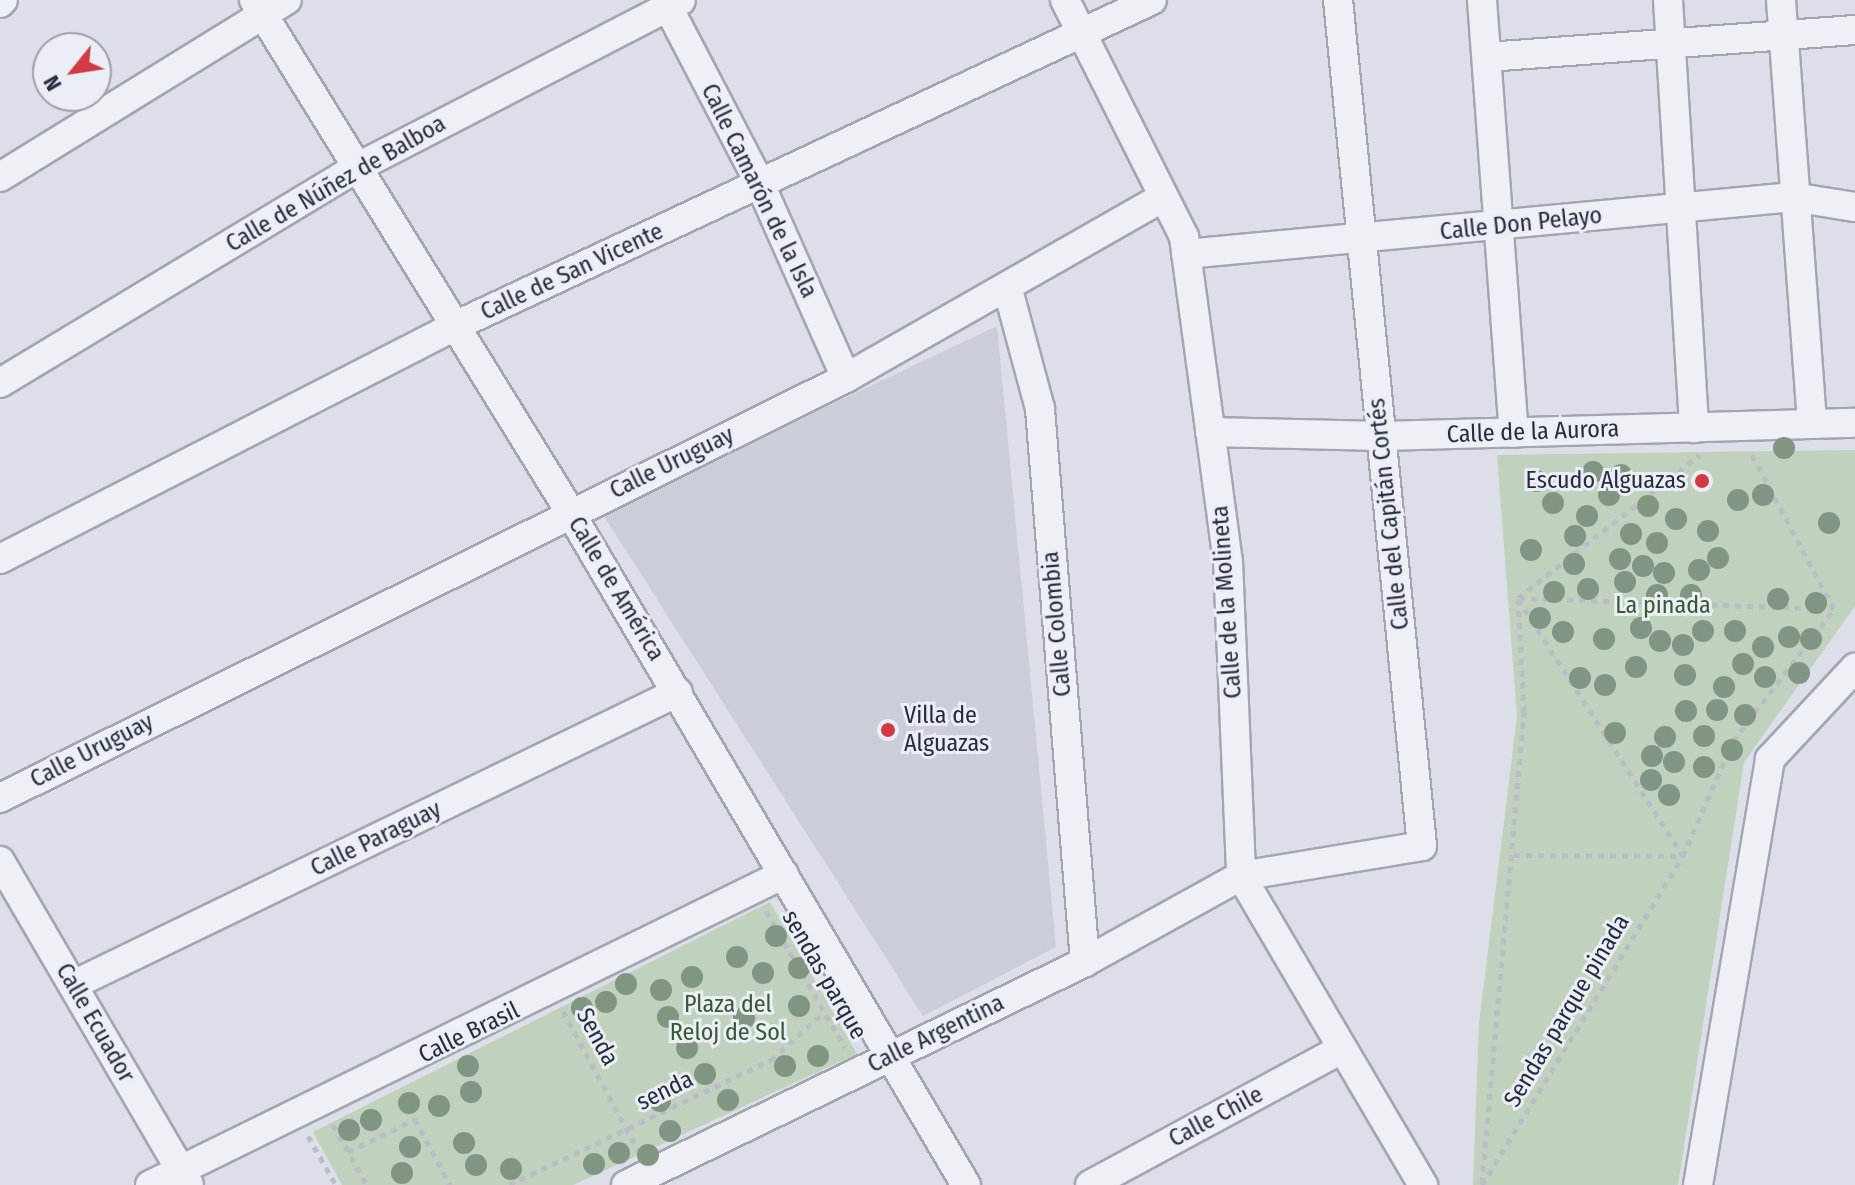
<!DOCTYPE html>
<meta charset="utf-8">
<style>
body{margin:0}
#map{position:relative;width:1855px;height:1185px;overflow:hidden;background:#dcdfe7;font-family:"Fira Sans Condensed",sans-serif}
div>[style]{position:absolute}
.built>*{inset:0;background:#caced9}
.green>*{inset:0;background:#c0d1bd}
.path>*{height:5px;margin-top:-2.5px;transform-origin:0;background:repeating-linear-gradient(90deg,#babdc5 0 6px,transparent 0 12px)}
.roads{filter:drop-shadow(2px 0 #a1a6b1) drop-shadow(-2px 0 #a1a6b1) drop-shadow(0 2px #a1a6b1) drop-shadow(0 -2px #a1a6b1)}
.street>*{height:28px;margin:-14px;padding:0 14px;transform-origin:14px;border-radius:14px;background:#eff0f5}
.trees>*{width:22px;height:22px;margin:-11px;border-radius:50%;background:#819583}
.dots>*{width:22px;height:22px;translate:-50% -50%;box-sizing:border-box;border:4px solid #ebeef5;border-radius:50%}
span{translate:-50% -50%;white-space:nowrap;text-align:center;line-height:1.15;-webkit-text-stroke:6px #ebeef5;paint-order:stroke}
.street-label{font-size:24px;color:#252c3d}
.poi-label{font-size:24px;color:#252c3d}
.right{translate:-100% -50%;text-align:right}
.left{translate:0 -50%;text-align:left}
.park-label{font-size:24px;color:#365932}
.north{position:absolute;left:32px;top:32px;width:80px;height:80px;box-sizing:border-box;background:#ebeef5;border:2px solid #9ca0ab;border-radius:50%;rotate:240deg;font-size:22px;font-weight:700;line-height:32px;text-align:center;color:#252c3d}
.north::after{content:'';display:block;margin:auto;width:28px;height:36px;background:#d23b45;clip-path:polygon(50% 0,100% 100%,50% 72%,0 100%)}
</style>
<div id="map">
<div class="built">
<i style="clip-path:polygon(997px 326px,1056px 947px,923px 1016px,602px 513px)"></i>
</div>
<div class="green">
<i style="clip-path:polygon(1855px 450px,1855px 606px,1744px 762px,1678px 1185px,1473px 1185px,1479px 1024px,1517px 716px,1497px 455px)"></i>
<i style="clip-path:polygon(770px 902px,857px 1054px,573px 1185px,342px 1185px,313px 1132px)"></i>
</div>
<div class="path">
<i style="left:1752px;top:455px;width:174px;rotate:62deg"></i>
<i style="left:1518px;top:598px;width:231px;rotate:-38.2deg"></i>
<i style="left:1519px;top:598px;width:314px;rotate:2deg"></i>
<i style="left:1518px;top:599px;width:305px;rotate:57.3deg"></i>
<i style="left:1514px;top:855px;width:168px;rotate:0.3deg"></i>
<i style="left:766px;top:911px;width:158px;rotate:60deg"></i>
<i style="left:563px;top:1011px;width:158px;rotate:61.7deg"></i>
<i style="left:333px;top:1125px;width:69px;rotate:60.5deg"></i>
<i style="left:308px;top:1136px;width:56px;rotate:60.3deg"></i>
<i style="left:348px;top:1152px;width:75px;rotate:-26.2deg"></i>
<i style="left:415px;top:1119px;width:75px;rotate:62.1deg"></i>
<i style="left:1482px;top:1183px;width:473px;rotate:-84.9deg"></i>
<i style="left:1524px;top:712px;width:114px;rotate:-93deg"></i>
<i style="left:509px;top:1185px;width:290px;rotate:-25.5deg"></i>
<i style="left:771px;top:1060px;width:72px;rotate:-42.2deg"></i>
<i style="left:1482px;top:1185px;width:386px;rotate:-58.6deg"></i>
<i style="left:1683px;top:856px;width:125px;rotate:-66.5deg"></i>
<i style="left:1733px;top:741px;width:166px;rotate:-52.6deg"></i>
</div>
<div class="roads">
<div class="street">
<i style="left:254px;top:0;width:578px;rotate:58.29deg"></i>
<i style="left:558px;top:492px;width:804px;rotate:59.51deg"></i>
<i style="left:1065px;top:0;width:265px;rotate:63.3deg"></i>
<i style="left:1184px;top:237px;width:327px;rotate:82.3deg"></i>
<i style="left:1228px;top:561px;width:315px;rotate:87.6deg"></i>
<i style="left:1241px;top:876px;width:359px;rotate:59.5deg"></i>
<i style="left:1482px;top:0;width:434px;rotate:85.8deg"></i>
<i style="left:1668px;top:0;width:429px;rotate:86.5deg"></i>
<i style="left:1781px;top:0;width:425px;rotate:85.8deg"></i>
<i style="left:0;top:3px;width:4px;rotate:-45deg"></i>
<i style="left:668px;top:7px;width:199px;rotate:62.5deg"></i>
<i style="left:760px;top:184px;width:212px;rotate:66.1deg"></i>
<i style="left:1487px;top:57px;width:369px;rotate:-4.2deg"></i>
<i style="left:0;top:177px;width:337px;rotate:-31.7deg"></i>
<i style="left:1186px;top:254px;width:610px;rotate:-5.36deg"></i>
<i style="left:1793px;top:197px;width:63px;rotate:9.2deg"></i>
<i style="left:1008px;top:290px;width:123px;rotate:74.9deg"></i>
<i style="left:1040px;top:409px;width:555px;rotate:85.35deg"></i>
<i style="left:0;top:383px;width:420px;rotate:-31.1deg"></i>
<i style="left:360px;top:166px;width:361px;rotate:-27.3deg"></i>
<i style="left:1210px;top:432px;width:172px;rotate:1.3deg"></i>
<i style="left:1382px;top:436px;width:473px;rotate:-1.6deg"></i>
<i style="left:0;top:559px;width:513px;rotate:-27.11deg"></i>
<i style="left:457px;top:325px;width:767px;rotate:-25.06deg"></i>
<i style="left:0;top:798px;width:945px;rotate:-26.4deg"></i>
<i style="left:846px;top:378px;width:365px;rotate:-29.7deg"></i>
<i style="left:0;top:861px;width:374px;rotate:59.7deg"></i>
<i style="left:73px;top:985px;width:672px;rotate:-25.84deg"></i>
<i style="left:150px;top:1185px;width:706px;rotate:-26.13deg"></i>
<i style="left:626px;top:1185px;width:510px;rotate:-25.91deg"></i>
<i style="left:1085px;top:962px;width:178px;rotate:-28.9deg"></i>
<i style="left:1241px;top:876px;width:183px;rotate:-9.4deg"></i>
<i style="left:1422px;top:846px;width:850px;rotate:-95.67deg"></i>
<i style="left:1090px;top:1185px;width:286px;rotate:-28.4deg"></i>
<i style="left:1698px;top:1185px;width:432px;rotate:-80.4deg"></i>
<i style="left:1770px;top:759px;width:125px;rotate:-47deg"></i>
</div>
</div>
<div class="trees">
<i style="left:1784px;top:448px"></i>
<i style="left:1593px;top:472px"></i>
<i style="left:1621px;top:475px"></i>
<i style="left:1536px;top:481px"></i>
<i style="left:1609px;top:495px"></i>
<i style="left:1763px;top:495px"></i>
<i style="left:1738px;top:500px"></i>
<i style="left:1553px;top:503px"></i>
<i style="left:1648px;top:506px"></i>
<i style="left:1587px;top:516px"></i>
<i style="left:1676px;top:519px"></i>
<i style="left:1829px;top:523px"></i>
<i style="left:1708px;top:531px"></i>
<i style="left:1631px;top:534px"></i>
<i style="left:1575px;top:536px"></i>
<i style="left:1657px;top:543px"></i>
<i style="left:1531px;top:550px"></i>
<i style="left:1718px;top:558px"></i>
<i style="left:1620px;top:559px"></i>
<i style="left:1574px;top:564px"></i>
<i style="left:1643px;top:566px"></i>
<i style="left:1699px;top:570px"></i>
<i style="left:1664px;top:573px"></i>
<i style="left:1625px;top:582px"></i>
<i style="left:1588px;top:589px"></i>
<i style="left:1554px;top:592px"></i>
<i style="left:1657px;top:595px"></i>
<i style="left:1691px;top:595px"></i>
<i style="left:1778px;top:599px"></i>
<i style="left:1816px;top:603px"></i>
<i style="left:1540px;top:618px"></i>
<i style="left:1641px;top:628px"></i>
<i style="left:1703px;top:631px"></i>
<i style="left:1735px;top:631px"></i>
<i style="left:1563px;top:632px"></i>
<i style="left:1789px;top:637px"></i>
<i style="left:1604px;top:639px"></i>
<i style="left:1811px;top:639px"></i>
<i style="left:1660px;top:641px"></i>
<i style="left:1683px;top:645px"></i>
<i style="left:1763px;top:647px"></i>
<i style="left:1743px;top:664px"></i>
<i style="left:1636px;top:667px"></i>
<i style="left:1799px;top:673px"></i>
<i style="left:1685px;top:675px"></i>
<i style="left:1765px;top:677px"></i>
<i style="left:1580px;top:678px"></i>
<i style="left:1605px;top:685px"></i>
<i style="left:1724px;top:687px"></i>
<i style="left:1717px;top:710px"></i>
<i style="left:1686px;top:711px"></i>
<i style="left:1745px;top:715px"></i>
<i style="left:1615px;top:733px"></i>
<i style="left:1704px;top:736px"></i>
<i style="left:1665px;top:737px"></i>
<i style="left:1732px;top:750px"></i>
<i style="left:1652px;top:756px"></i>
<i style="left:1674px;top:762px"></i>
<i style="left:1704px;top:767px"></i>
<i style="left:1651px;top:780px"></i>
<i style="left:1669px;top:795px"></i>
<i style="left:776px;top:936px"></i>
<i style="left:737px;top:957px"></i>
<i style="left:799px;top:968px"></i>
<i style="left:763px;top:973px"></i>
<i style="left:692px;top:977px"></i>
<i style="left:626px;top:984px"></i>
<i style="left:661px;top:990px"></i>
<i style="left:606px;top:1002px"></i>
<i style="left:799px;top:1006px"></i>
<i style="left:582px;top:1008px"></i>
<i style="left:668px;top:1017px"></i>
<i style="left:744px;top:1018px"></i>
<i style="left:687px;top:1048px"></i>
<i style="left:818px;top:1056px"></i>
<i style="left:468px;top:1066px"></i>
<i style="left:785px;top:1066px"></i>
<i style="left:705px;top:1074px"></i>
<i style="left:471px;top:1092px"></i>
<i style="left:728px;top:1100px"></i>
<i style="left:660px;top:1101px"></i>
<i style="left:409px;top:1103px"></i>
<i style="left:439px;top:1106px"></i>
<i style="left:371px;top:1120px"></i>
<i style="left:349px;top:1130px"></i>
<i style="left:670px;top:1131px"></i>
<i style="left:464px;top:1143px"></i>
<i style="left:410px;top:1147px"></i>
<i style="left:619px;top:1153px"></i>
<i style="left:648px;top:1155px"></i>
<i style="left:594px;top:1164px"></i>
<i style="left:476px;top:1165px"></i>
<i style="left:511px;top:1169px"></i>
<i style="left:402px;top:1173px"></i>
</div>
<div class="dots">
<i style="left:1702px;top:481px;background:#d23b45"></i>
<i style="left:888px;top:730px;background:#d23b45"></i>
</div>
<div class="street-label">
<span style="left:336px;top:184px;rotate:-30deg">Calle de Núñez de Balboa</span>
<span style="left:759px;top:191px;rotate:64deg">Calle Camarón de la Isla</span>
<span style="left:1521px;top:224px;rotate:-6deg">Calle Don Pelayo</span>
<span style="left:572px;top:272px;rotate:-25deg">Calle de San Vicente</span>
<span style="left:1533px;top:432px;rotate:-2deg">Calle de la Aurora</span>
<span style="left:672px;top:463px;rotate:-26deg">Calle Uruguay</span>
<span style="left:1389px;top:514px;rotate:-96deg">Calle del Capitán Cortés</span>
<span style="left:616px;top:589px;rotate:59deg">Calle de América</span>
<span style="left:1227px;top:602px;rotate:-94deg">Calle de la Molineta</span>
<span style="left:1057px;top:624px;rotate:-95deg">Calle Colombia</span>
<span style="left:92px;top:751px;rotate:-27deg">Calle Uruguay</span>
<span style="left:376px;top:839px;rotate:-26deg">Calle Paraguay</span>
<span style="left:824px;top:975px;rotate:60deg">sendas parque</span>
<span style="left:1567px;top:1011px;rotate:-59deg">Sendas parque pinada</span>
<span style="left:95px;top:1023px;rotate:60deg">Calle Ecuador</span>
<span style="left:469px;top:1033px;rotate:-26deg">Calle Brasil</span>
<span style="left:936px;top:1034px;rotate:-26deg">Calle Argentina</span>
<span style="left:597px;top:1037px;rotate:61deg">Senda</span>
<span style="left:665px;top:1091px;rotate:-26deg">senda</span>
<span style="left:1216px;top:1117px;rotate:-28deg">Calle Chile</span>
</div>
<div class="poi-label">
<span class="right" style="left:1686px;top:481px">Escudo Alguazas</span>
<span class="left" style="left:904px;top:730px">Villa de<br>Alguazas</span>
</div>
<div class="park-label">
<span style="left:1663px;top:606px">La pinada</span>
<span style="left:728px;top:1019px">Plaza del<br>Reloj de Sol</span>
</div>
<div class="north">N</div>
</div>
